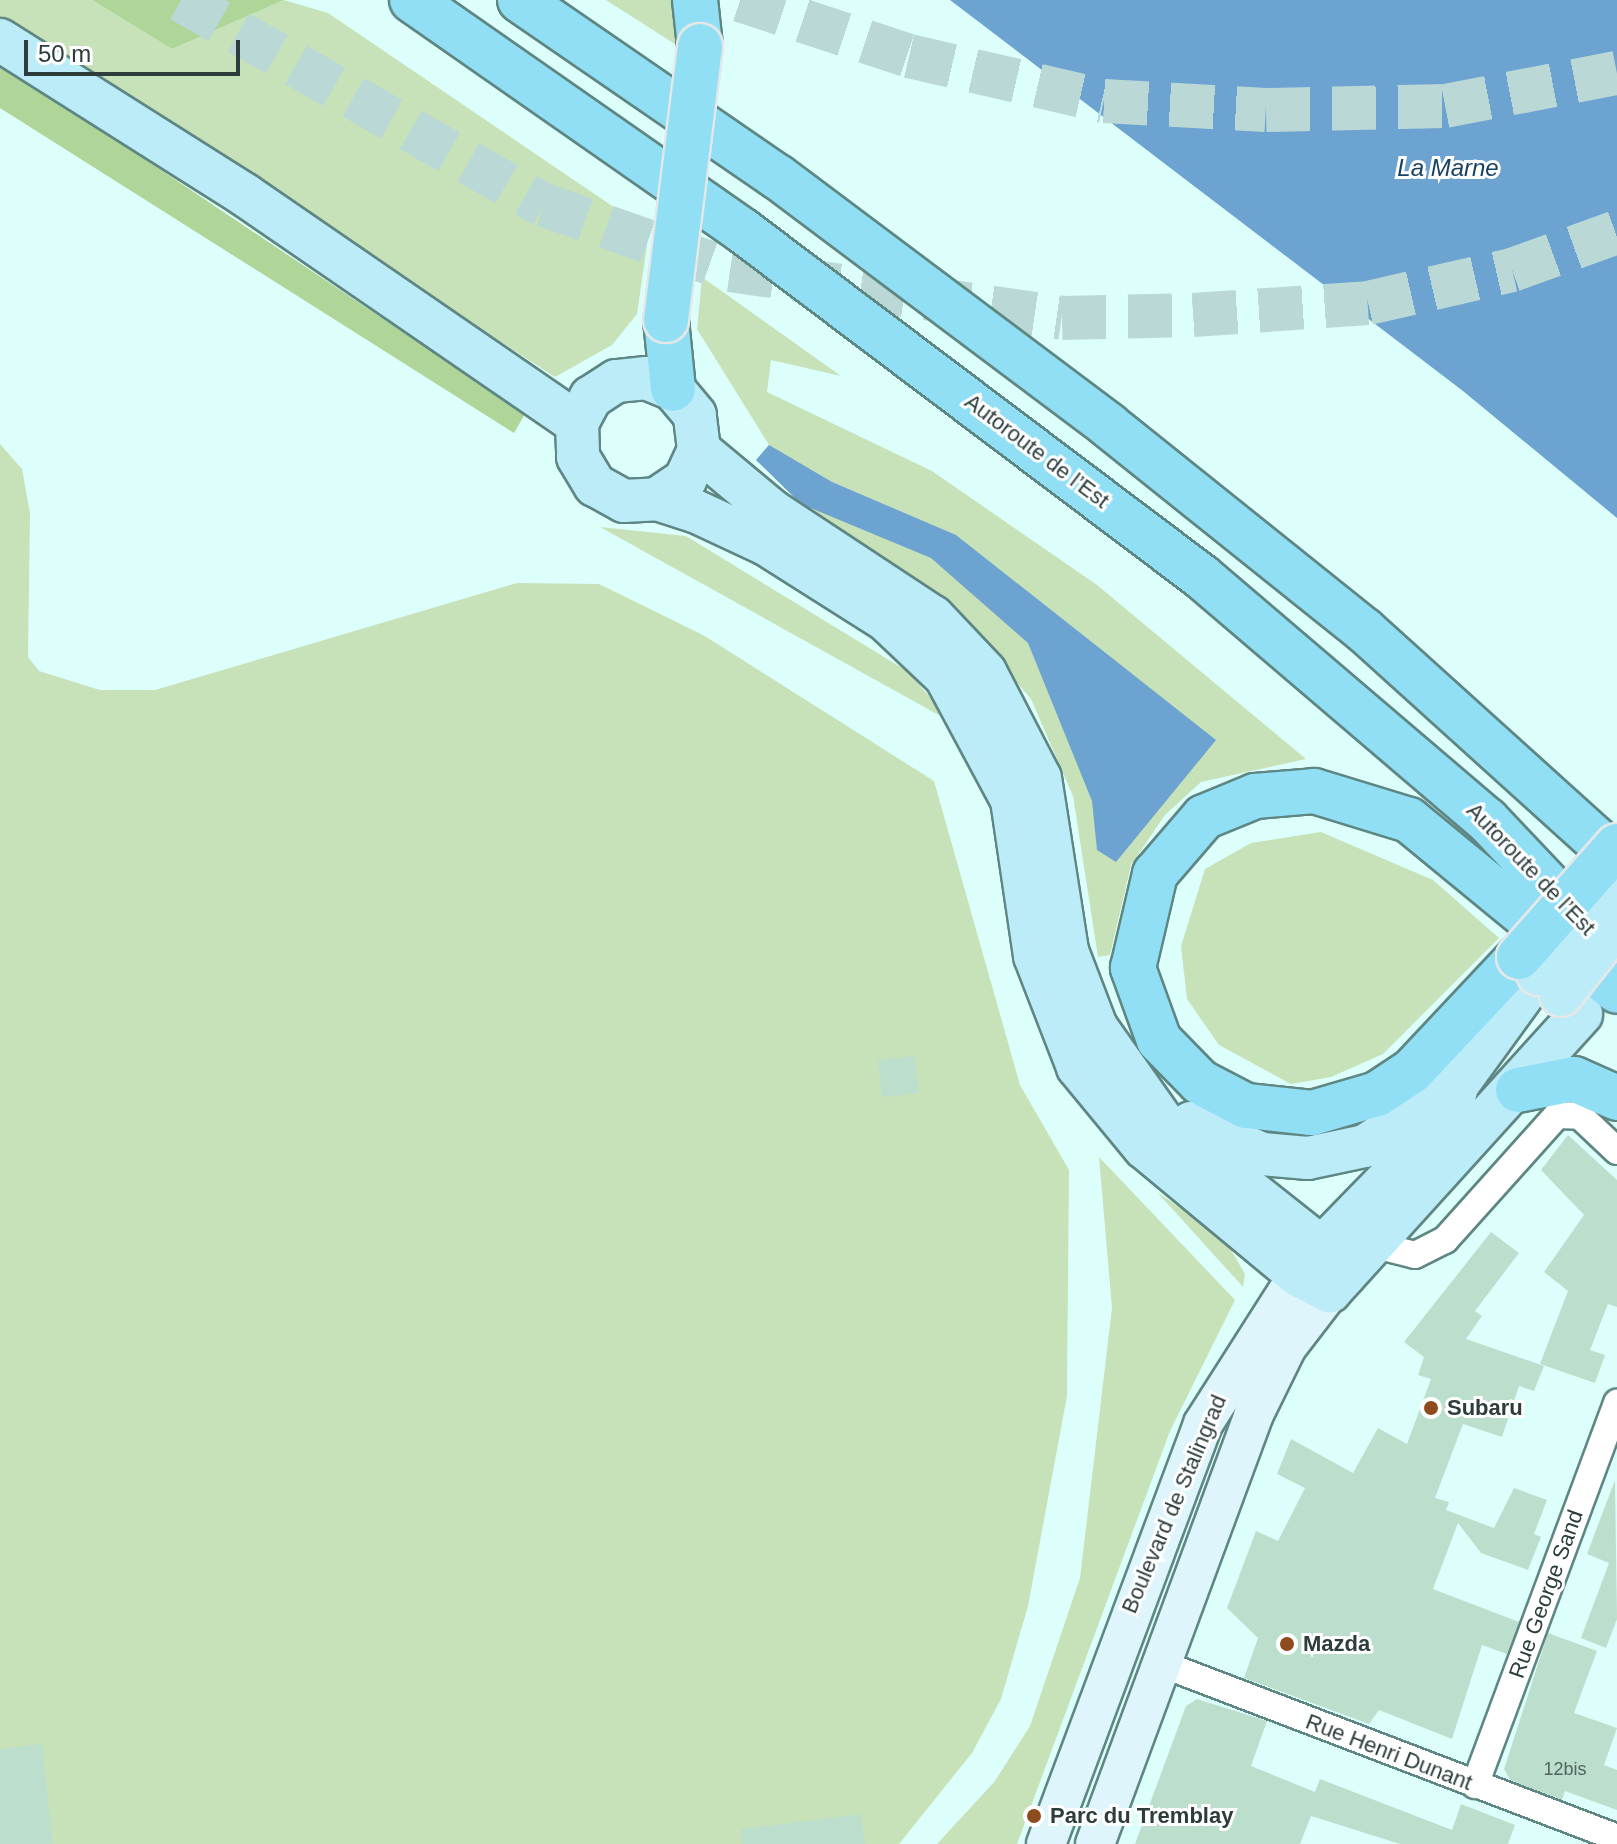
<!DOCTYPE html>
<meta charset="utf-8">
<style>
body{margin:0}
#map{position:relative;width:1617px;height:1844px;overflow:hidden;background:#ddfffc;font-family:Helvetica,sans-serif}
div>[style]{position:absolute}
.green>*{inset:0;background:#c7e2b8}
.forest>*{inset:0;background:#b0d599}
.water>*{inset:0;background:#6ca3d1}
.building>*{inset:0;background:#bcdecc}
.motorway-tunnel>*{height:44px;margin-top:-22px;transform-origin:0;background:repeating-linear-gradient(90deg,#bad8d6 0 44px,transparent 0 66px)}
.roads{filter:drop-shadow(2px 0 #5e8683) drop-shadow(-2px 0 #5e8683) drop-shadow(0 2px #5e8683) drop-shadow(0 -2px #5e8683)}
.minor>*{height:26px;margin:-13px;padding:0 13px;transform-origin:13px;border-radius:13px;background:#fff}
.secondary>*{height:38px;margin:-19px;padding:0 19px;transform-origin:19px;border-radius:19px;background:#def5fc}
.primary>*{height:42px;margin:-21px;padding:0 21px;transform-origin:21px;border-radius:21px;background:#bdecf9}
.motorway>*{height:44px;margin:-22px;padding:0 22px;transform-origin:22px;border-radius:22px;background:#91dff5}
.bridges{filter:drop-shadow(2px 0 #e6e8e8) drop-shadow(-2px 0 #e6e8e8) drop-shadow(0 2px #e6e8e8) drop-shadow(0 -2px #e6e8e8)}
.primary-bridge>*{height:42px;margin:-21px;padding:0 21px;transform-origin:21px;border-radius:21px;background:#bdecf9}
.motorway-bridge>*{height:44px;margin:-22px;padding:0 22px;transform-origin:22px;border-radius:22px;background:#91dff5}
.dots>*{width:22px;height:22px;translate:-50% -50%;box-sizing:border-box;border:4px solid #fff;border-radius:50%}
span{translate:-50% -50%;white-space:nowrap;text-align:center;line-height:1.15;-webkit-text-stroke:6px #fff;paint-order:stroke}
.number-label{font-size:18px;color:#506560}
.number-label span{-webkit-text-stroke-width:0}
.street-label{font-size:22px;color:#2c3d3c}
.poi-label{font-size:22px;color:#2c3d3c;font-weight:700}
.left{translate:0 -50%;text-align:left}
.water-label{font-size:24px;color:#184262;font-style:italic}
.scale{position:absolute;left:24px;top:40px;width:216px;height:36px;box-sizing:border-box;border:4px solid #2c3d3c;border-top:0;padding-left:10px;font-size:24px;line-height:28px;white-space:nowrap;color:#2c3d3c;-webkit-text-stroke:6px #fff;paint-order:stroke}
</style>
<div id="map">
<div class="green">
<i style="clip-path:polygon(0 0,92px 0,172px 49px,284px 0,328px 13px,649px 231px,637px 314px,612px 345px,555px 377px,0 17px)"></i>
<i style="clip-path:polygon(606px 0,675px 0,678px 46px)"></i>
<i style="clip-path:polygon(702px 277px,841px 376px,771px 360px,767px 392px,932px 471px,1097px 585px,1306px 759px,1201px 782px,1165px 815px,1131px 865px,1110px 955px,1098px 957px,1073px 796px,1031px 699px,950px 604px,801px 504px,756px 460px,769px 445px,697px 329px)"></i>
<i style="clip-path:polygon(0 444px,22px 469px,30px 513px,28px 657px,39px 671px,100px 690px,155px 690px,517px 583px,599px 584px,703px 635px,934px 781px,1020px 1085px,1069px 1170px,1067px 1396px,1028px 1606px,1001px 1699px,972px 1753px,899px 1844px,0 1844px)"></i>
<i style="clip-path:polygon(600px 527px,686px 536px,907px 671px,953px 723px)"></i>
<i style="clip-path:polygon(1321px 832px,1433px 880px,1499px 938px,1383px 1054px,1331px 1077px,1291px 1084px,1219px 1045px,1187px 999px,1181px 946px,1205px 869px,1251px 843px)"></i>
<i style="clip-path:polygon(1099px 1157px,1235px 1300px,1170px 1431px,1017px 1844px,937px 1844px,995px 1781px,1030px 1726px,1080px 1578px,1112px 1308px)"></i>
<i style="clip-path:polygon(1157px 1192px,1224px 1238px,1245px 1274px,1243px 1287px)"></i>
</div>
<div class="forest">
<i style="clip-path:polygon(92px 0,284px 0,172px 49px)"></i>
<i style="clip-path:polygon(0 62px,525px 414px,514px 433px,0 108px)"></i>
</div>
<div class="water">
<i style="clip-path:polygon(950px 0,1617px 0,1617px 518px,1463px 391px)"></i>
<i style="clip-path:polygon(769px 445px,832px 482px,956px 535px,1216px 740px,1116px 862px,1097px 850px,1092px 801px,1028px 643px,931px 558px,801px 504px,756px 460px)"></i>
</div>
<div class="building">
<i style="clip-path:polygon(914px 1056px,919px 1093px,882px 1097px,878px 1060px)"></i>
<i style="clip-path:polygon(1568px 1135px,1617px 1180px,1617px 1307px,1608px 1304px,1590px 1350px,1605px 1355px,1595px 1383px,1540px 1364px,1568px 1291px,1544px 1272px,1584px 1215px,1541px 1170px)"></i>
<i style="clip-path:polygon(1491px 1232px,1519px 1253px,1475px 1311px,1482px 1316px,1466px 1339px,1544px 1366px,1534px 1391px,1519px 1386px,1502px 1437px,1463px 1424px,1435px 1498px,1449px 1502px,1446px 1510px,1494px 1528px,1514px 1488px,1547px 1500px,1534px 1534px,1541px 1537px,1528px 1570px,1481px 1553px,1458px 1523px,1433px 1589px,1519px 1622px,1507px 1654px,1482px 1645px,1452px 1739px,1379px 1710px,1369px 1724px,1244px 1678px,1258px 1638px,1227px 1608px,1256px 1531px,1278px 1541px,1305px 1488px,1277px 1474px,1291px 1439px,1353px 1473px,1378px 1428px,1407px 1444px,1431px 1379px,1418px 1375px,1424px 1357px,1404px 1342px)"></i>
<i style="clip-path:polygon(1615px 1480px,1617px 1619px,1606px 1648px,1581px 1638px,1609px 1563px,1587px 1554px)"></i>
<i style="clip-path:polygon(1548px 1633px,1597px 1651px,1574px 1713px,1617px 1728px,1604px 1765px,1617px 1770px,1617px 1810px,1565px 1791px,1562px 1800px,1510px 1780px,1504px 1769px)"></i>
<i style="clip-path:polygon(1197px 1699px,1267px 1721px,1251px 1766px,1315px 1792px,1320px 1779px,1452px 1830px,1461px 1804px,1515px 1825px,1508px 1844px,1400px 1844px,1311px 1816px,1300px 1844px,1135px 1844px,1186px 1706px)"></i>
<i style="clip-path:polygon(42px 1744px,53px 1844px,0 1844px,0 1749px)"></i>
<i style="clip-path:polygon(861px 1814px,865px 1844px,742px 1844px,741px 1829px)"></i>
</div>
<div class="motorway-tunnel">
<i style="left:181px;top:0;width:417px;rotate:29.5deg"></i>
<i style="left:544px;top:205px;width:197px;rotate:19.3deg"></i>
<i style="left:730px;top:270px;width:335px;rotate:8.2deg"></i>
<i style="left:1062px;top:318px;width:131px;rotate:-1.3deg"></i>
<i style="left:1193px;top:315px;width:175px;rotate:-3.9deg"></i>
<i style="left:1368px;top:303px;width:148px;rotate:-12.9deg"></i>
<i style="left:1512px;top:270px;width:112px;rotate:-19.9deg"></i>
<i style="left:740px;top:0;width:178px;rotate:18.3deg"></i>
<i style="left:909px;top:56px;width:200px;rotate:13deg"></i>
<i style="left:1104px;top:101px;width:162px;rotate:3.2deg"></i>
<i style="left:1266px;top:110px;width:179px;rotate:-1.3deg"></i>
<i style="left:1445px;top:106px;width:175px;rotate:-10.9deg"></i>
</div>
<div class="roads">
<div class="minor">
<i style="left:1375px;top:1245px;width:41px;rotate:14deg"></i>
<i style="left:1415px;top:1255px;width:34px;rotate:-27deg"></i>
<i style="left:1445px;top:1240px;width:168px;rotate:-48.1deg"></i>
<i style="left:1557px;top:1115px;width:23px;rotate:2deg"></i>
<i style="left:1580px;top:1116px;width:51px;rotate:43.4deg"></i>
<i style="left:1162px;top:1664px;width:487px;rotate:20.9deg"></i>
<i style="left:1475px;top:1785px;width:408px;rotate:-69.6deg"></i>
</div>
<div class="secondary">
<i style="left:1046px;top:1844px;width:448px;rotate:-69.5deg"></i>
<i style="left:1203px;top:1424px;width:177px;rotate:-57.5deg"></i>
<i style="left:1095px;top:1844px;width:456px;rotate:-69.7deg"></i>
<i style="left:1253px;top:1416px;width:77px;rotate:-63.8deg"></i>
<i style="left:1287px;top:1347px;width:71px;rotate:-52.5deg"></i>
</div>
<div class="primary">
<i style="left:0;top:40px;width:290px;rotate:32.3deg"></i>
<i style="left:245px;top:195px;width:403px;rotate:34.5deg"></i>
<i style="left:699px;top:450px;width:95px;rotate:39.9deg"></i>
<i style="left:772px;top:511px;width:193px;rotate:33.4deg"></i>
<i style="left:933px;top:617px;width:76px;rotate:46.6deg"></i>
<i style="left:985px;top:672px;width:119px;rotate:62.6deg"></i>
<i style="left:1040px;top:778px;width:175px;rotate:81.1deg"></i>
<i style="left:1067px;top:951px;width:81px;rotate:69.1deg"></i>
<i style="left:1096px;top:1027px;width:116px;rotate:54.8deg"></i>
<i style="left:1163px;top:1122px;width:198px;rotate:38.4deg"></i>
<i style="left:1318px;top:1245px;width:40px;rotate:48deg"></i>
<i style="left:657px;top:499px;width:34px;rotate:-34deg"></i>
<i style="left:685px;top:480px;width:33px;rotate:-65deg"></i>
<i style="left:699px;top:450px;width:35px;rotate:-97deg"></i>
<i style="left:695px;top:415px;width:34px;rotate:-130deg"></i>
<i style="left:673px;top:389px;width:29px;rotate:-158deg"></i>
<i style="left:646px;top:378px;width:30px;rotate:174deg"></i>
<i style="left:616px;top:381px;width:30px;rotate:147deg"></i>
<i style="left:591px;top:397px;width:30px;rotate:118deg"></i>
<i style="left:577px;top:423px;width:34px;rotate:88deg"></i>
<i style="left:578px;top:457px;width:33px;rotate:59deg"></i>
<i style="left:595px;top:485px;width:33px;rotate:29deg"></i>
<i style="left:624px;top:501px;width:33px;rotate:-3deg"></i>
<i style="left:657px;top:499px;width:40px;rotate:18deg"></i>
<i style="left:695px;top:511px;width:78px;rotate:24.9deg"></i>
<i style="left:766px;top:544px;width:142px;rotate:32.3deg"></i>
<i style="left:886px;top:620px;width:83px;rotate:43.5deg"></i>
<i style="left:946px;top:677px;width:140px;rotate:61.8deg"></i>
<i style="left:1012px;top:800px;width:158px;rotate:81.6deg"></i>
<i style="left:1035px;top:956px;width:119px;rotate:68.8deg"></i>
<i style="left:1078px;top:1067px;width:104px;rotate:50.5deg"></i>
<i style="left:1144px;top:1147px;width:200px;rotate:39.7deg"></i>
<i style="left:1298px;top:1275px;width:36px;rotate:27deg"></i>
<i style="left:1330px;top:1291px;width:374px;rotate:-47.8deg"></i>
<i style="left:1191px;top:1123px;width:77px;rotate:23.6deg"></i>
<i style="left:1262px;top:1154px;width:46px;rotate:5deg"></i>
<i style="left:1308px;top:1158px;width:58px;rotate:-11.9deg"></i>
<i style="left:1365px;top:1146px;width:95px;rotate:-33.4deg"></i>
<i style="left:1303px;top:1267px;width:208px;rotate:-45.8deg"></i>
<i style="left:1448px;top:1118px;width:35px;rotate:-74deg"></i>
<i style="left:1458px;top:1084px;width:136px;rotate:-54deg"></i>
</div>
<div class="motorway">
<i style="left:412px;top:0;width:404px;rotate:34.9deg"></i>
<i style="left:743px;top:231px;width:575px;rotate:37.01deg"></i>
<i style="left:1202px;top:577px;width:375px;rotate:40.5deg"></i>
<i style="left:1487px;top:820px;width:153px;rotate:46.6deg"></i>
<i style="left:520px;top:0;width:313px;rotate:34.5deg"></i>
<i style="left:778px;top:177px;width:413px;rotate:36.9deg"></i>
<i style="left:1108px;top:425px;width:328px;rotate:38.7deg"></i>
<i style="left:1364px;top:630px;width:341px;rotate:42.1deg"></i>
<i style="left:695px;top:0;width:46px;rotate:83.8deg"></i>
<i style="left:666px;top:320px;width:69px;rotate:84.2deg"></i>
<i style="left:1519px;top:957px;width:156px;rotate:133.2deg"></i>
<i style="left:1412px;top:1071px;width:42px;rotate:146.7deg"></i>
<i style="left:1377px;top:1094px;width:68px;rotate:163.7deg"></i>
<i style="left:1312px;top:1113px;width:66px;rotate:-173.9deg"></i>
<i style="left:1246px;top:1106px;width:52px;rotate:-152.4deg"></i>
<i style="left:1200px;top:1082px;width:59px;rotate:-134.3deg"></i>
<i style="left:1159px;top:1040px;width:77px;rotate:-109.9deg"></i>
<i style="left:1133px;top:968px;width:97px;rotate:-76.8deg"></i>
<i style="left:1155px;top:874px;width:75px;rotate:-49.3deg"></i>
<i style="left:1204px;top:817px;width:55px;rotate:-22.4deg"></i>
<i style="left:1255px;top:796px;width:59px;rotate:-4.8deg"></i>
<i style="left:1314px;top:791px;width:99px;rotate:17deg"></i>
<i style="left:1409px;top:820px;width:269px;rotate:39.4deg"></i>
<i style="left:1518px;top:1090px;width:57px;rotate:-11.1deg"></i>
<i style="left:1574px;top:1079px;width:47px;rotate:23.8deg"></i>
</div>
</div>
<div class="bridges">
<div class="primary-bridge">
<i style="left:1538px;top:974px;width:124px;rotate:-50.5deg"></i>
<i style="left:1561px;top:995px;width:90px;rotate:-51.7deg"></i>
</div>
<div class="motorway-bridge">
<i style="left:666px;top:320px;width:276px;rotate:-82.9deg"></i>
<i style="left:1519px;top:957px;width:148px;rotate:-48.6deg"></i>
</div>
</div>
<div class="dots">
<i style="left:1431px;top:1408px;background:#8e4b1d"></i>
<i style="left:1287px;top:1644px;background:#8e4b1d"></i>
<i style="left:1034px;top:1816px;background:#8e4b1d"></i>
</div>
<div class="number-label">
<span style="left:1565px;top:1769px">12bis</span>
</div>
<div class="street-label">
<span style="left:1037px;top:451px;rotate:37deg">Autoroute de l’Est</span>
<span style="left:1531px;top:869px;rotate:46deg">Autoroute de l’Est</span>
<span style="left:1174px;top:1504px;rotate:-67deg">Boulevard de Stalingrad</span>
<span style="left:1546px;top:1594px;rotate:-70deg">Rue George Sand</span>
<span style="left:1389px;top:1752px;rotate:21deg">Rue Henri Dunant</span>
</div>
<div class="poi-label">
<span class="left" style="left:1447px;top:1408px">Subaru</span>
<span class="left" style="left:1303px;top:1644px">Mazda</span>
<span class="left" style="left:1050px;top:1816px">Parc du Tremblay</span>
</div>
<div class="water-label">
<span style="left:1448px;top:168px">La Marne</span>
</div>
<div class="scale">50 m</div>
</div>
